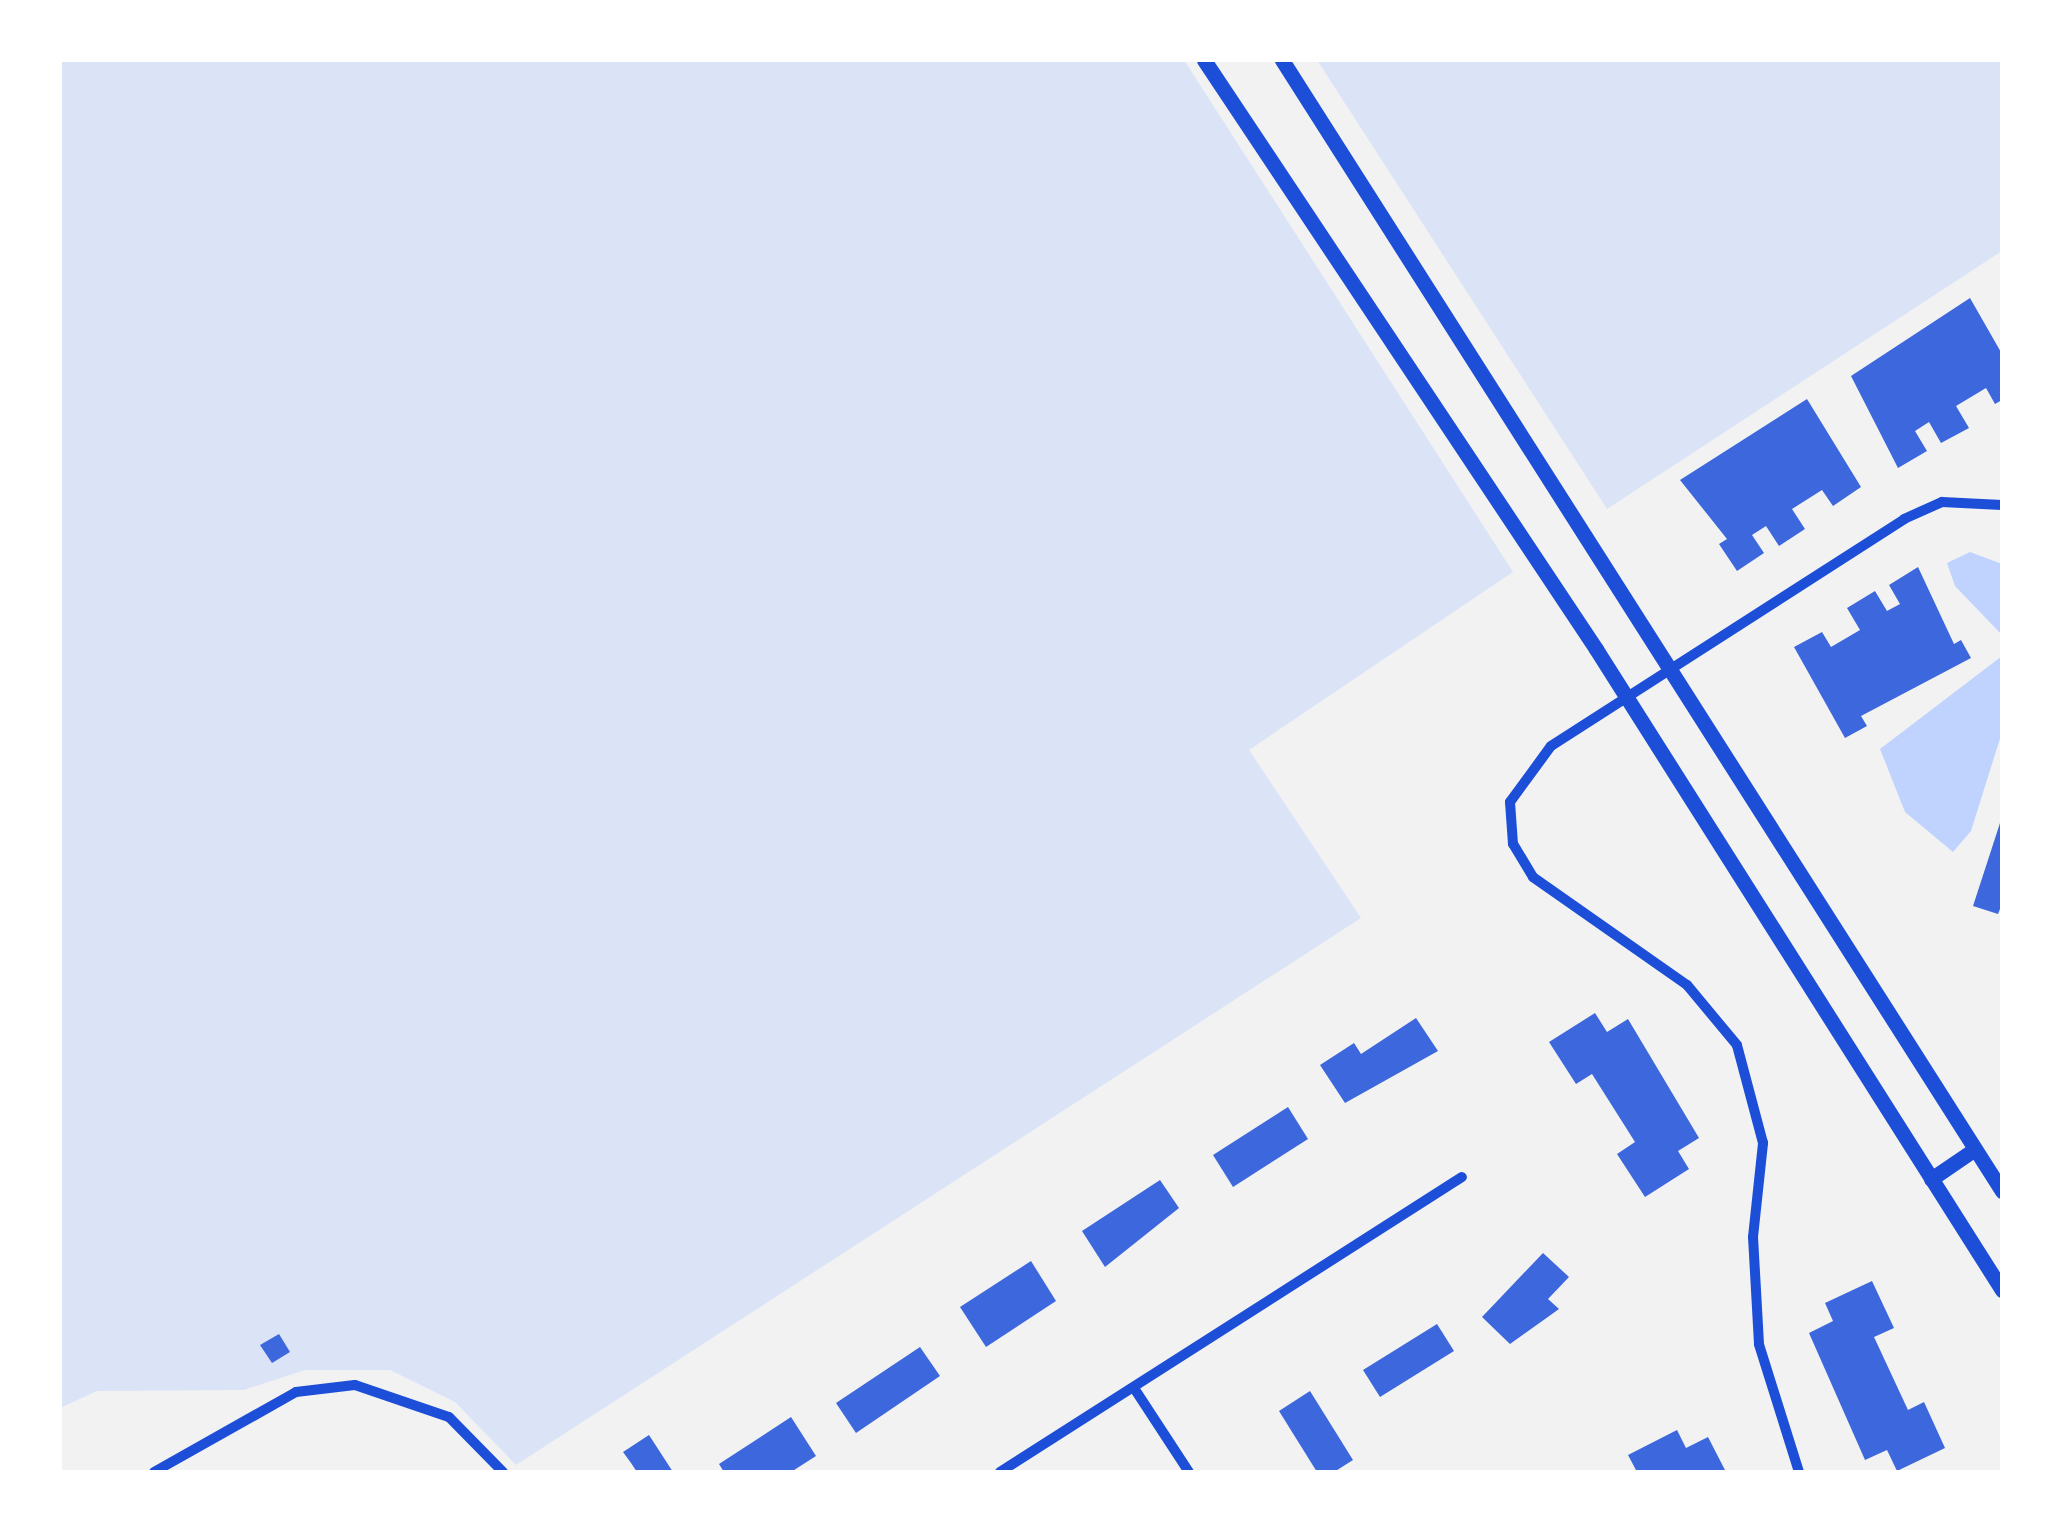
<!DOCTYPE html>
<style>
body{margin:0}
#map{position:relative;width:2062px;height:1532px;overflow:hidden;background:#f2f2f2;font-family:"Crimson Pro",serif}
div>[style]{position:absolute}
.green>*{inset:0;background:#dbe4f7}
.water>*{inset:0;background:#bfd3fe}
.building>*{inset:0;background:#3d67dc}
.minor>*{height:10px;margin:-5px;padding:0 5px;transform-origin:5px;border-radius:5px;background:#1d4ed8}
.secondary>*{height:15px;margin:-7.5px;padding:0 7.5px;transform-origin:7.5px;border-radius:7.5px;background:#1d4ed8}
span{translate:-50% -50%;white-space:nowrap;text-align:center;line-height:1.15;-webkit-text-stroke:10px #fff;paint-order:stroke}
.frame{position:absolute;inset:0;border:62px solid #fff;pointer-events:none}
</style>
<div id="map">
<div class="green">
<i style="clip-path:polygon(60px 60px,1184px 60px,1513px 572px,1249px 750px,1361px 918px,516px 1465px,455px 1402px,390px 1370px,305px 1370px,244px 1390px,97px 1391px,60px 1408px)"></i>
<i style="clip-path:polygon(1317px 60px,2002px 60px,2002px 251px,1607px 509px)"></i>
</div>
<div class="water">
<i style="clip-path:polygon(1970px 552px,2002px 564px,2002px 635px,1955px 586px,1947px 563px)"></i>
<i style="clip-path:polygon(2002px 656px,2002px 732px,1971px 831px,1953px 852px,1905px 812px,1880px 749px)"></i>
</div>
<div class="building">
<i style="clip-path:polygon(1970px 298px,2002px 354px,2002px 400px,1995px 404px,1986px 388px,1956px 406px,1969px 428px,1941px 443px,1929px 422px,1915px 431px,1927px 451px,1898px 468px,1851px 376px)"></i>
<i style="clip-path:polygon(1807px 399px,1861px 487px,1833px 506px,1822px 490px,1792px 509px,1805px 529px,1779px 546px,1766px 526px,1752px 535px,1764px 553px,1737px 571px,1719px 544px,1727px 539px,1680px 480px)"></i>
<i style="clip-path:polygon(1918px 567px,1954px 644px,1961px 640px,1971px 658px,1861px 716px,1867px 726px,1845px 738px,1794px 647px,1822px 632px,1831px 647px,1860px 630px,1847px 608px,1875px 591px,1887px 611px,1900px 604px,1889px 585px)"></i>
<i style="clip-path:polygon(2001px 820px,2002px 904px,1998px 914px,1973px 906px)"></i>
<i style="clip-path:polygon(1595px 1013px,1607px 1032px,1628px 1019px,1699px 1138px,1678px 1151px,1689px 1169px,1645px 1197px,1617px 1154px,1635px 1142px,1592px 1074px,1576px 1084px,1549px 1042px)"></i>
<i style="clip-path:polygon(1416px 1018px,1438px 1051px,1345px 1103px,1320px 1065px,1354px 1043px,1361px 1054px)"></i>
<i style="clip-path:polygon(1288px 1107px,1308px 1139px,1233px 1187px,1213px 1155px)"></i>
<i style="clip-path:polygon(1160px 1180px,1179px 1208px,1105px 1267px,1082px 1231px)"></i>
<i style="clip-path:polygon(1543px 1253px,1569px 1277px,1548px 1299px,1559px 1309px,1510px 1344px,1482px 1317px)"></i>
<i style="clip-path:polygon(1031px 1261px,1056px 1301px,986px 1347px,960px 1307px)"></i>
<i style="clip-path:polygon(1872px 1281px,1894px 1328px,1874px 1337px,1908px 1410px,1924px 1402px,1945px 1448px,1897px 1471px,1887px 1450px,1865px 1460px,1809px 1333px,1833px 1321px,1825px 1303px)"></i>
<i style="clip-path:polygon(1437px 1324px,1454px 1351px,1380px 1397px,1363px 1370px)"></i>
<i style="clip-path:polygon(279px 1334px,290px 1352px,272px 1363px,260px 1345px)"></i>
<i style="clip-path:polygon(920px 1347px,940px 1376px,856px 1433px,836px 1403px)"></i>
<i style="clip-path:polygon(1310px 1391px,1353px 1460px,1334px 1472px,1317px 1472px,1279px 1411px)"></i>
<i style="clip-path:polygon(791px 1417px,816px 1456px,791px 1472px,724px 1472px,719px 1464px)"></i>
<i style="clip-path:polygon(1677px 1430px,1686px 1448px,1708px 1437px,1726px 1472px,1637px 1472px,1628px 1455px)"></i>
<i style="clip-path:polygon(649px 1435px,673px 1472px,637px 1472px,631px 1463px,623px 1452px)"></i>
</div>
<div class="minor">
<i style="left:1134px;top:1388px;width:100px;rotate:56.8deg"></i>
<i style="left:154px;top:1472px;width:163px;rotate:-29.4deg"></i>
<i style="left:296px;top:1392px;width:59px;rotate:-6.8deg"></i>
<i style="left:355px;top:1385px;width:99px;rotate:18.8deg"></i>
<i style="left:449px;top:1417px;width:77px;rotate:45.5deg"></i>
<i style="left:1000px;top:1472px;width:548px;rotate:-32.56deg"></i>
<i style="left:1799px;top:1472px;width:134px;rotate:-107.4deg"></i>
<i style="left:1759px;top:1344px;width:107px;rotate:-93.2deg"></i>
<i style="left:1753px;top:1237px;width:95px;rotate:-83.9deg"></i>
<i style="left:1763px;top:1143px;width:101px;rotate:-104.9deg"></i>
<i style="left:1737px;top:1045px;width:78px;rotate:-129.8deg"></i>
<i style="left:1687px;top:985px;width:188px;rotate:-145deg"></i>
<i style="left:1533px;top:877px;width:39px;rotate:-121deg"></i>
<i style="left:1513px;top:844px;width:42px;rotate:-94.1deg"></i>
<i style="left:1510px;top:802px;width:69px;rotate:-53.8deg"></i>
<i style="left:1551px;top:746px;width:420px;rotate:-32.7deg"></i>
<i style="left:1904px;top:519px;width:42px;rotate:-24.1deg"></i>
<i style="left:1942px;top:502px;width:60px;rotate:2.9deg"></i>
</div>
<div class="secondary">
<i style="left:1204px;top:60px;width:708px;rotate:56.35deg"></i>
<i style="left:1596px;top:649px;width:759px;rotate:57.65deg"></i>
<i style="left:1282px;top:60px;width:1341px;rotate:57.52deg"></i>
<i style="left:1931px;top:1179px;width:53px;rotate:-34.3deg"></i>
</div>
<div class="frame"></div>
</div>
